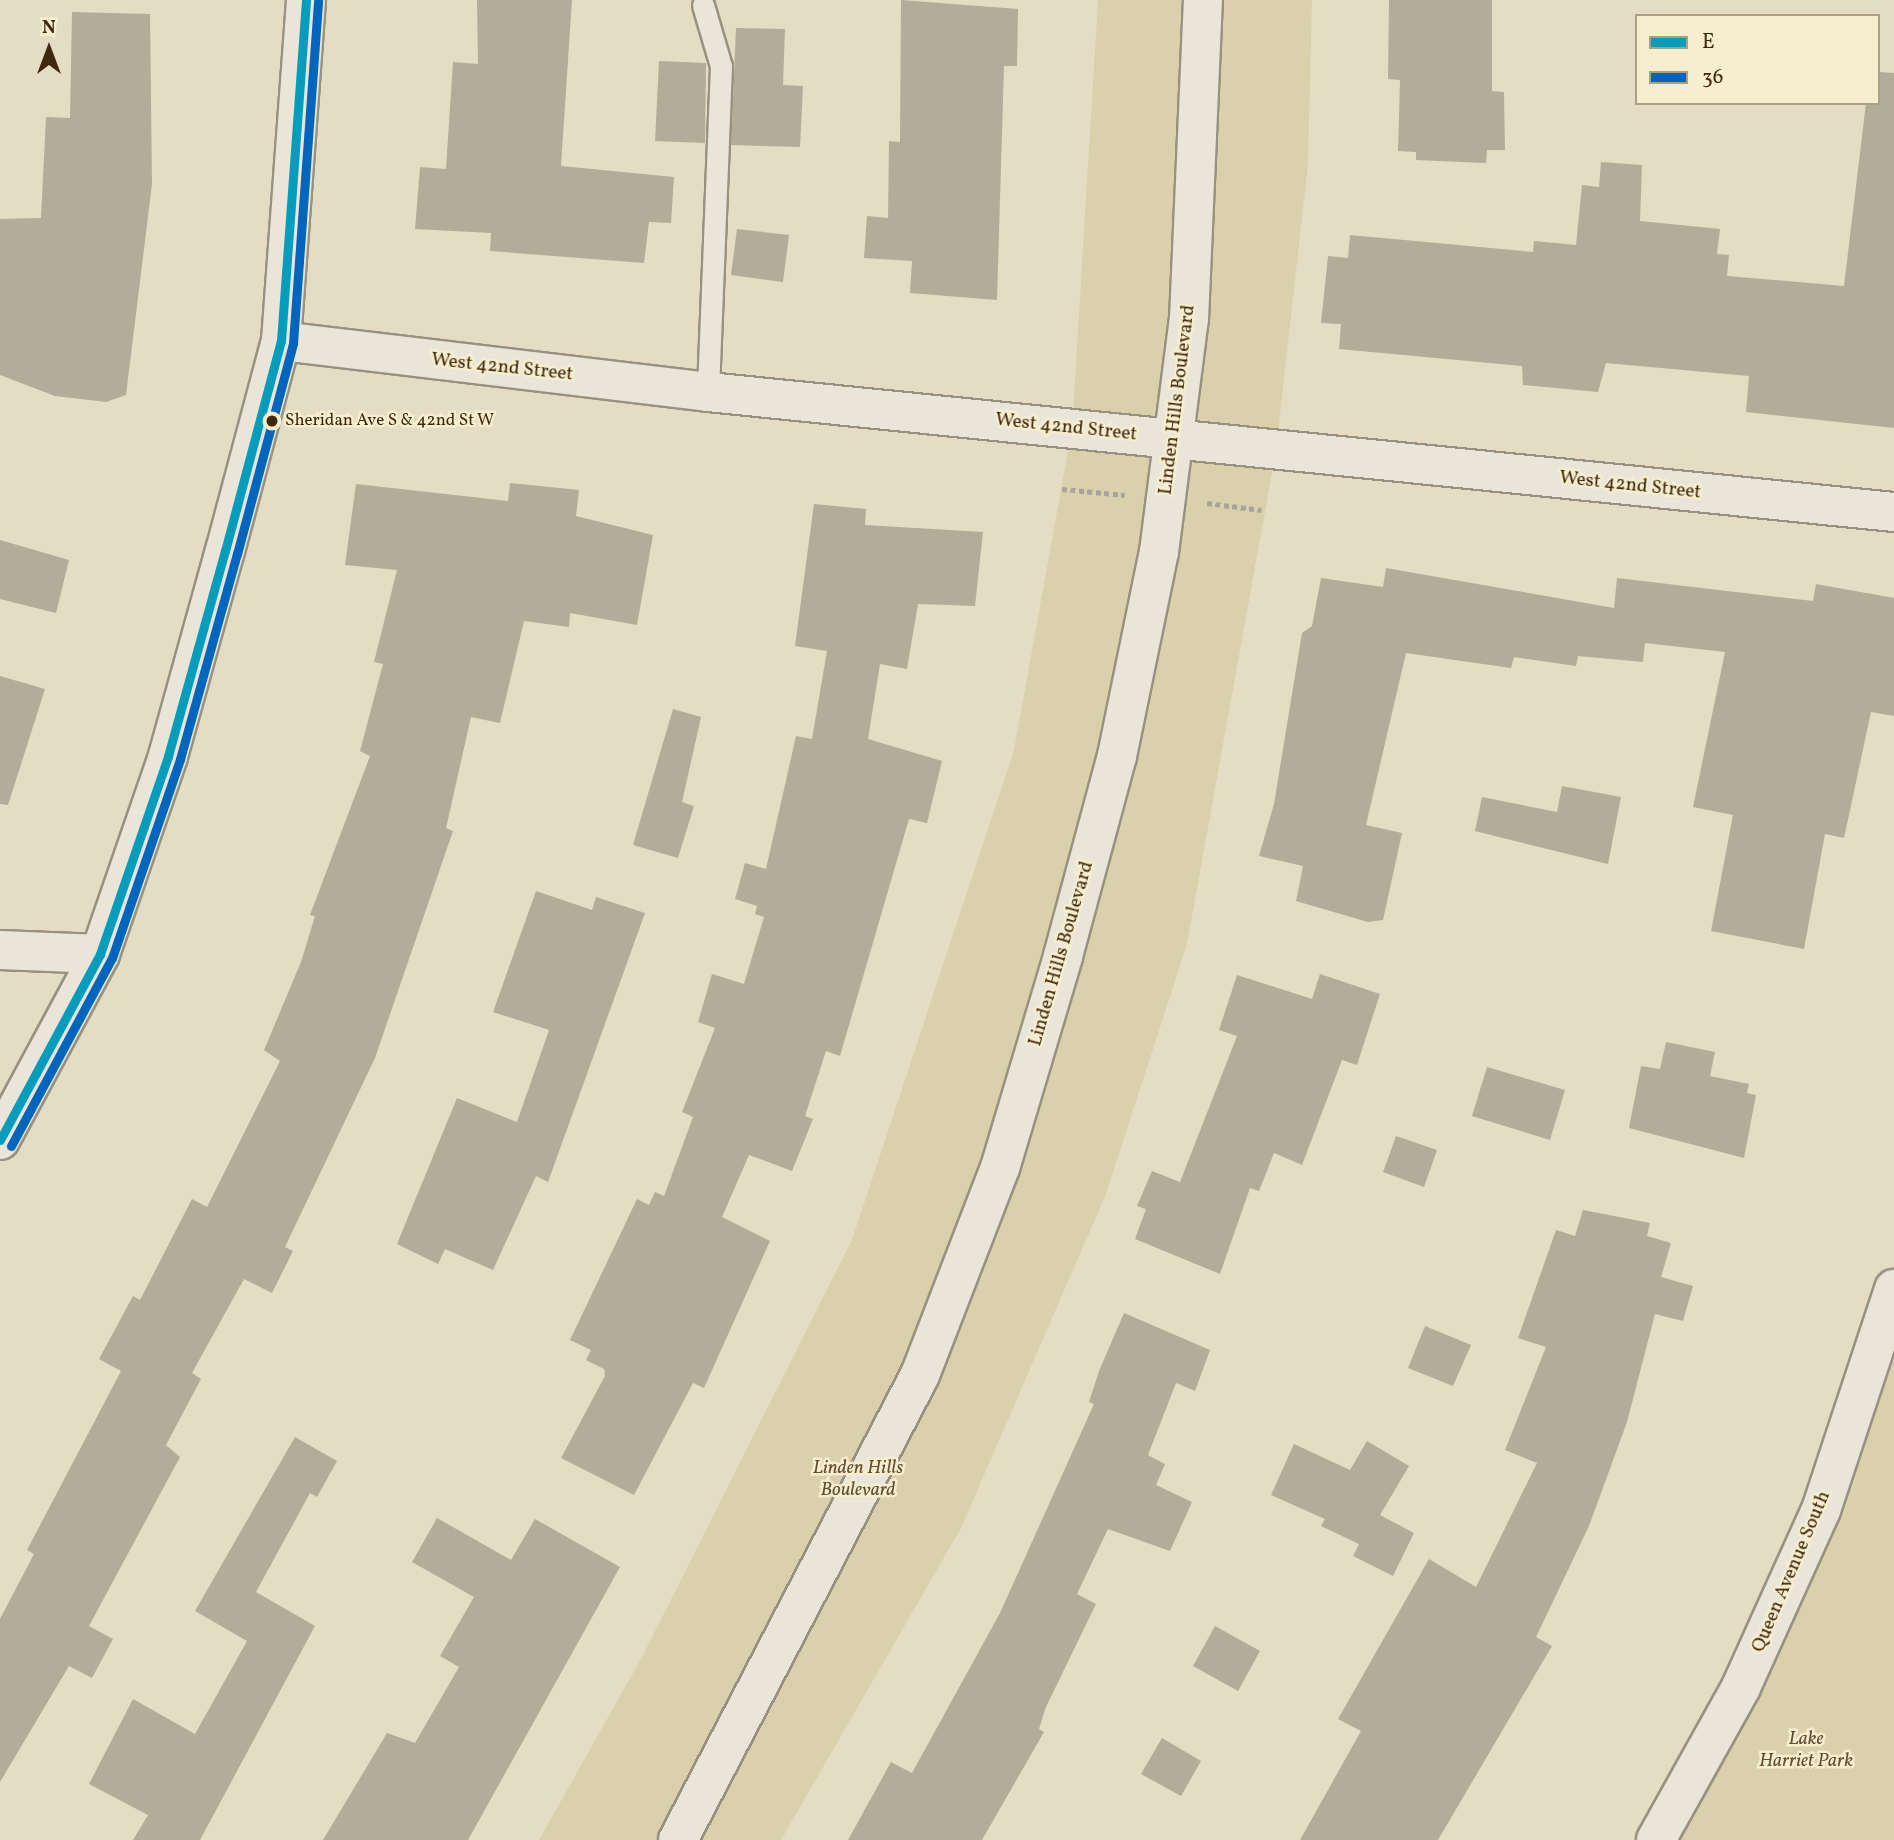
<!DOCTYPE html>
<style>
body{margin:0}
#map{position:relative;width:1894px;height:1840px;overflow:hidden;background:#e4ddc3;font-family:Vollkorn,serif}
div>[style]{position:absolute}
.green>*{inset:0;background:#dbd0ac}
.building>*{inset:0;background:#b2ac99}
.path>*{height:4.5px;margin-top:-2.25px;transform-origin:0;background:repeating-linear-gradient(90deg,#a9a498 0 5px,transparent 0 8.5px)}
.roads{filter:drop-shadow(2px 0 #98917f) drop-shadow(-2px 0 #98917f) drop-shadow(0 2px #98917f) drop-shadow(0 -2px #98917f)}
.lane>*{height:21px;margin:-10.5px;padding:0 10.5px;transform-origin:10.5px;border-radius:10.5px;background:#e9e6d9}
.street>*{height:38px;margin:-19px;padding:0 19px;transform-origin:19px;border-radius:19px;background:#e9e6d9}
.secondary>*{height:38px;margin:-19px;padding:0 19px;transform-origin:19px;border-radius:19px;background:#e9e6d9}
.bus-1>*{height:9px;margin:-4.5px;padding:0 4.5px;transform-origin:4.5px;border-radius:4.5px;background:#069cbb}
.bus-2>*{height:9px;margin:-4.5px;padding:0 4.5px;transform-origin:4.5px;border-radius:4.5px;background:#0065bd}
.dots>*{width:19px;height:19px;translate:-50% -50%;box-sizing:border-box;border:4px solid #f7eed0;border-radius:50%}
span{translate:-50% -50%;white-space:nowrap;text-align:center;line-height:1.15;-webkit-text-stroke:5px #f7eed0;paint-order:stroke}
.bus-label{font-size:17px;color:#3f280c}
.left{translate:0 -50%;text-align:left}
.street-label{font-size:19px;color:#3f280c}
.park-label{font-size:19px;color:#644f2f;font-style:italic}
.legend{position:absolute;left:1635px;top:14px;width:245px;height:91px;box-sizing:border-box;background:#f7eed0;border:2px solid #ad9f82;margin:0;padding:9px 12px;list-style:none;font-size:21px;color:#3f280c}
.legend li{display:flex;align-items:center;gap:14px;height:35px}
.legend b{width:35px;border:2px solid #ad9f82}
.north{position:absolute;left:14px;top:14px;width:70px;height:70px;-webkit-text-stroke:5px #f7eed0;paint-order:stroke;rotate:0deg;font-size:19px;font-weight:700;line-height:28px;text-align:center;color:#3f280c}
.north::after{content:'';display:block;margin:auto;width:24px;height:32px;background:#3f280c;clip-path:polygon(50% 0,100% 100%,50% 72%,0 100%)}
</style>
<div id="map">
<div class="green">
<i style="clip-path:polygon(1098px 0,1312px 0,1308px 164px,1276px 451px,1187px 944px,1106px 1194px,961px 1528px,781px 1840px,539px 1840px,642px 1657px,852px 1240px,1014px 750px,1072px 429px)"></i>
<i style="clip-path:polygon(1894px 1289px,1894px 1840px,1656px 1840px,1742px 1687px)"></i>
</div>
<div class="building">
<i style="clip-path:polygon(477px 0,572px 0,561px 166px,674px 177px,671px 223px,649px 222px,644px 263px,490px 251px,491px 233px,415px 229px,420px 167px,446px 169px,453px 62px,478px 64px)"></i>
<i style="clip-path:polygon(901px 0,1018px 9px,1017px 66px,1004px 66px,997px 300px,910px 293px,912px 261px,864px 258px,867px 216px,888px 218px,889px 141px,900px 142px)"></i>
<i style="clip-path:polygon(1389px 0,1492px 0,1492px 91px,1504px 92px,1505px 150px,1487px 150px,1486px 163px,1416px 160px,1416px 152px,1398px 151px,1400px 80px,1388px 79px)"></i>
<i style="clip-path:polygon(72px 12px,150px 14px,152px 184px,126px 395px,106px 402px,55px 396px,0 375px,0 219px,41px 218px,46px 117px,70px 118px)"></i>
<i style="clip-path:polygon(736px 28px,785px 29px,783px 85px,803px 86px,800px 147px,731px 145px)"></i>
<i style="clip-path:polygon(659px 61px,706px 63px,705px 143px,655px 141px)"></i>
<i style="clip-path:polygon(1878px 72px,1894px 73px,1894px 428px,1746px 412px,1749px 376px,1606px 363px,1598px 392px,1523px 385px,1522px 366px,1339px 349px,1341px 324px,1321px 323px,1328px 256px,1348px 258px,1350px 235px,1533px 252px,1534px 241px,1576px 245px,1582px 185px,1599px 187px,1601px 162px,1642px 165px,1640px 221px,1720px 229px,1717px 254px,1729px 255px,1727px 276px,1844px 286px,1866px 103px,1878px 103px)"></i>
<i style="clip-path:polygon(737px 229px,789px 235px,783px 282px,731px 275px)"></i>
<i style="clip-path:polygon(510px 483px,579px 490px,576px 516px,653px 535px,637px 625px,570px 613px,569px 627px,524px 621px,500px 723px,471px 717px,446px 828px,453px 831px,375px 1058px,285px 1247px,293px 1251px,272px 1293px,244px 1279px,192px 1373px,201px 1379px,166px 1445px,180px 1457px,89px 1626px,113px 1639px,92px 1678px,69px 1666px,0 1782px,0 1619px,34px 1554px,27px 1550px,121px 1371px,99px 1359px,133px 1296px,140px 1300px,192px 1199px,207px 1207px,280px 1061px,264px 1050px,301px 962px,315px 916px,310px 915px,370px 756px,360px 751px,383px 664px,374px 662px,397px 570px,345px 565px,356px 484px,508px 501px)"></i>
<i style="clip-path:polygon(814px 504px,866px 509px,865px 525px,983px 532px,975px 606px,918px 604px,907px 669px,880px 664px,868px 739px,942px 761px,927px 823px,909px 819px,840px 1056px,826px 1051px,805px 1116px,813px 1119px,792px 1171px,749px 1155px,722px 1217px,770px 1241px,704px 1388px,693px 1383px,634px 1495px,561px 1458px,605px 1376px,604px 1369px,586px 1360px,591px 1350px,570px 1340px,637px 1199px,649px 1205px,655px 1192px,664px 1196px,693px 1117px,682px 1112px,715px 1028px,698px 1022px,712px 974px,744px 984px,764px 917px,755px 914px,757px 906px,735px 899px,745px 863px,766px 869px,796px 736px,812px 739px,827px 651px,795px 646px)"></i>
<i style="clip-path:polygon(0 540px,69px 560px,56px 613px,0 599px)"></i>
<i style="clip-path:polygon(1386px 568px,1614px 608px,1617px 578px,1813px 601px,1816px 584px,1894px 598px,1894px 716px,1871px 712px,1844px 838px,1825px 834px,1804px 949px,1711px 931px,1733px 815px,1693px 807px,1725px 652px,1645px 643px,1643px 662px,1578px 656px,1576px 666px,1514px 657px,1511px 668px,1406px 653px,1366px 825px,1402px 833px,1383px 920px,1368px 922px,1296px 901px,1303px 866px,1259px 856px,1274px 804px,1302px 633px,1312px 626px,1321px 578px,1383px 587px)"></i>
<i style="clip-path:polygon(0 676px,45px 689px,8px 805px,0 804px)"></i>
<i style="clip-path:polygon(673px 709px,701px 717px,682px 802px,694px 806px,678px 858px,633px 845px)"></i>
<i style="clip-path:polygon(1562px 786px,1621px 797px,1608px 864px,1475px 831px,1482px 797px,1557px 812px)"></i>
<i style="clip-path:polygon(536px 891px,592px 910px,596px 897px,645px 913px,548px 1182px,536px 1176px,493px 1270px,445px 1249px,438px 1264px,397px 1244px,457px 1098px,517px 1122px,549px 1030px,493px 1012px)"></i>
<i style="clip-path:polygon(1320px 974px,1380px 994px,1357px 1065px,1342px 1060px,1302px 1165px,1274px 1153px,1259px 1191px,1250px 1188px,1220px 1274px,1135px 1239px,1146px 1209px,1137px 1206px,1152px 1171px,1180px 1182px,1237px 1036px,1219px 1030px,1237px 975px,1312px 999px)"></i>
<i style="clip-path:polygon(1666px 1042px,1715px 1052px,1710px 1076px,1749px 1084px,1747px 1093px,1756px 1095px,1744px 1158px,1629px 1128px,1641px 1066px,1660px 1069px)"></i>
<i style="clip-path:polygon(1487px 1067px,1565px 1090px,1550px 1140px,1472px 1116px)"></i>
<i style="clip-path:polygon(1396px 1136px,1437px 1150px,1424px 1187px,1383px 1172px)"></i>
<i style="clip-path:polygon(1583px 1210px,1650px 1223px,1647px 1236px,1671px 1243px,1661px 1277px,1693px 1286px,1683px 1321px,1655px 1314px,1627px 1422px,1589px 1526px,1536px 1637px,1552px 1646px,1438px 1840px,1300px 1840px,1361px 1731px,1338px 1719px,1429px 1559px,1476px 1587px,1537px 1463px,1505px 1450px,1546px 1347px,1518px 1338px,1556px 1230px,1575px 1236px)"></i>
<i style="clip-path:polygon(1124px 1313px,1210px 1350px,1195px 1391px,1176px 1383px,1148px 1455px,1165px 1464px,1156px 1485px,1192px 1502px,1170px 1551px,1108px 1529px,1077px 1594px,1096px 1604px,1046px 1707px,1039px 1729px,1044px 1732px,982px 1840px,848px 1840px,891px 1762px,912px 1773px,1000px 1613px,1094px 1404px,1089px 1402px,1099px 1371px)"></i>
<i style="clip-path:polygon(1425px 1326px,1471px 1345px,1453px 1386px,1408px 1368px)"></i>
<i style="clip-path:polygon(295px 1437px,337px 1461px,317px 1497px,310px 1493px,256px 1592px,315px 1626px,200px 1840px,133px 1840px,148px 1815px,89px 1784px,133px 1699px,195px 1734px,247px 1641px,195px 1611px)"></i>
<i style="clip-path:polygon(1367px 1441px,1409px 1466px,1380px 1515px,1414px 1533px,1393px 1576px,1353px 1556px,1359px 1544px,1321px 1526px,1325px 1519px,1271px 1495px,1294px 1444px,1350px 1470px)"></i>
<i style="clip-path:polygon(437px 1518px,511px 1560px,535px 1519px,620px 1567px,468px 1840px,323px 1840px,387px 1733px,415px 1743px,459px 1667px,440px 1656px,474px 1597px,412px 1562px)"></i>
<i style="clip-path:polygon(1215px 1626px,1260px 1651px,1238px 1691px,1193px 1666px)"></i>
<i style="clip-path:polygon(1162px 1738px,1201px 1761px,1181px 1796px,1141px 1774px)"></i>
</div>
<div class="path">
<i style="left:1062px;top:489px;width:63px;rotate:5.4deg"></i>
<i style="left:1207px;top:503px;width:55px;rotate:7.3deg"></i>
</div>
<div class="roads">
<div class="lane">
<i style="left:703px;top:5px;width:64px;rotate:73.6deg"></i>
<i style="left:721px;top:66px;width:326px;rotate:92.3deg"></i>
</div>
<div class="street">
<i style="left:281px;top:341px;width:430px;rotate:6.8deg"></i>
<i style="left:708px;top:392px;width:1192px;rotate:5.78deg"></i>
<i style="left:0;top:950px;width:100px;rotate:2.3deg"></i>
<i style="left:678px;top:1840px;width:524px;rotate:-62.51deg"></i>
<i style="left:920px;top:1375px;width:222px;rotate:-68.9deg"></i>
<i style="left:1000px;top:1168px;width:221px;rotate:-73.4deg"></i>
<i style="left:1063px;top:956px;width:207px;rotate:-74.9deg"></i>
<i style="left:1117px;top:756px;width:208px;rotate:-78.4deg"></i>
<i style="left:1159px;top:552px;width:235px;rotate:-82.7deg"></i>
<i style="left:1189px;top:319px;width:319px;rotate:-87.5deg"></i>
<i style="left:1656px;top:1840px;width:175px;rotate:-60.9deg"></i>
<i style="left:1741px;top:1687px;width:194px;rotate:-65.7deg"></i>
<i style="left:1821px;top:1510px;width:233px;rotate:-71.7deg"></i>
</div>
<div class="secondary">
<i style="left:0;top:1140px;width:211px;rotate:-61.7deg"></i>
<i style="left:100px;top:954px;width:209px;rotate:-71deg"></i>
<i style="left:168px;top:756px;width:213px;rotate:-74.5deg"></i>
<i style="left:225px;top:551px;width:217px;rotate:-75.1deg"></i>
<i style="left:281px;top:341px;width:342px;rotate:-85.8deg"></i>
</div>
</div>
<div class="bus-1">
<i style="left:0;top:1140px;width:211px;rotate:-61.7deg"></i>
<i style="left:100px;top:954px;width:209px;rotate:-71deg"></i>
<i style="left:168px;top:756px;width:213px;rotate:-74.5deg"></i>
<i style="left:225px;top:551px;width:217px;rotate:-75.1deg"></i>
<i style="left:281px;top:341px;width:342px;rotate:-85.8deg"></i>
</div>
<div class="bus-2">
<i style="left:11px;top:1146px;width:213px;rotate:-61.8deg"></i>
<i style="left:112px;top:958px;width:210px;rotate:-71.1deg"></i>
<i style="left:180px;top:759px;width:213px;rotate:-74.5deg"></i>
<i style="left:237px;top:554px;width:218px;rotate:-75.1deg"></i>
<i style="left:293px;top:343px;width:343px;rotate:-85.8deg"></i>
</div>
<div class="dots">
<i style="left:272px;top:421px;background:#3f280c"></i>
</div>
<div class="bus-label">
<span class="left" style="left:285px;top:421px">Sheridan Ave S &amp; 42nd St W</span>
</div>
<div class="street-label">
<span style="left:502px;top:368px;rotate:6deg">West 42nd Street</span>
<span style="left:1178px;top:400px;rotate:-83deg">Linden Hills Boulevard</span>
<span style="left:1066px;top:428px;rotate:6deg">West 42nd Street</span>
<span style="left:1630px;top:486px;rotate:6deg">West 42nd Street</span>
<span style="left:1062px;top:954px;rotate:-74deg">Linden Hills Boulevard</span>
<span style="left:1792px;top:1572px;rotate:-67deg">Queen Avenue South</span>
</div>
<div class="park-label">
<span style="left:858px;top:1480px">Linden Hills<br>Boulevard</span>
<span style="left:1806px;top:1751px">Lake<br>Harriet Park</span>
</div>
<ul class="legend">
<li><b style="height:9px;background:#069cbb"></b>E</li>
<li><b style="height:9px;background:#0065bd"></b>36</li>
</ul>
<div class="north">N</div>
</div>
